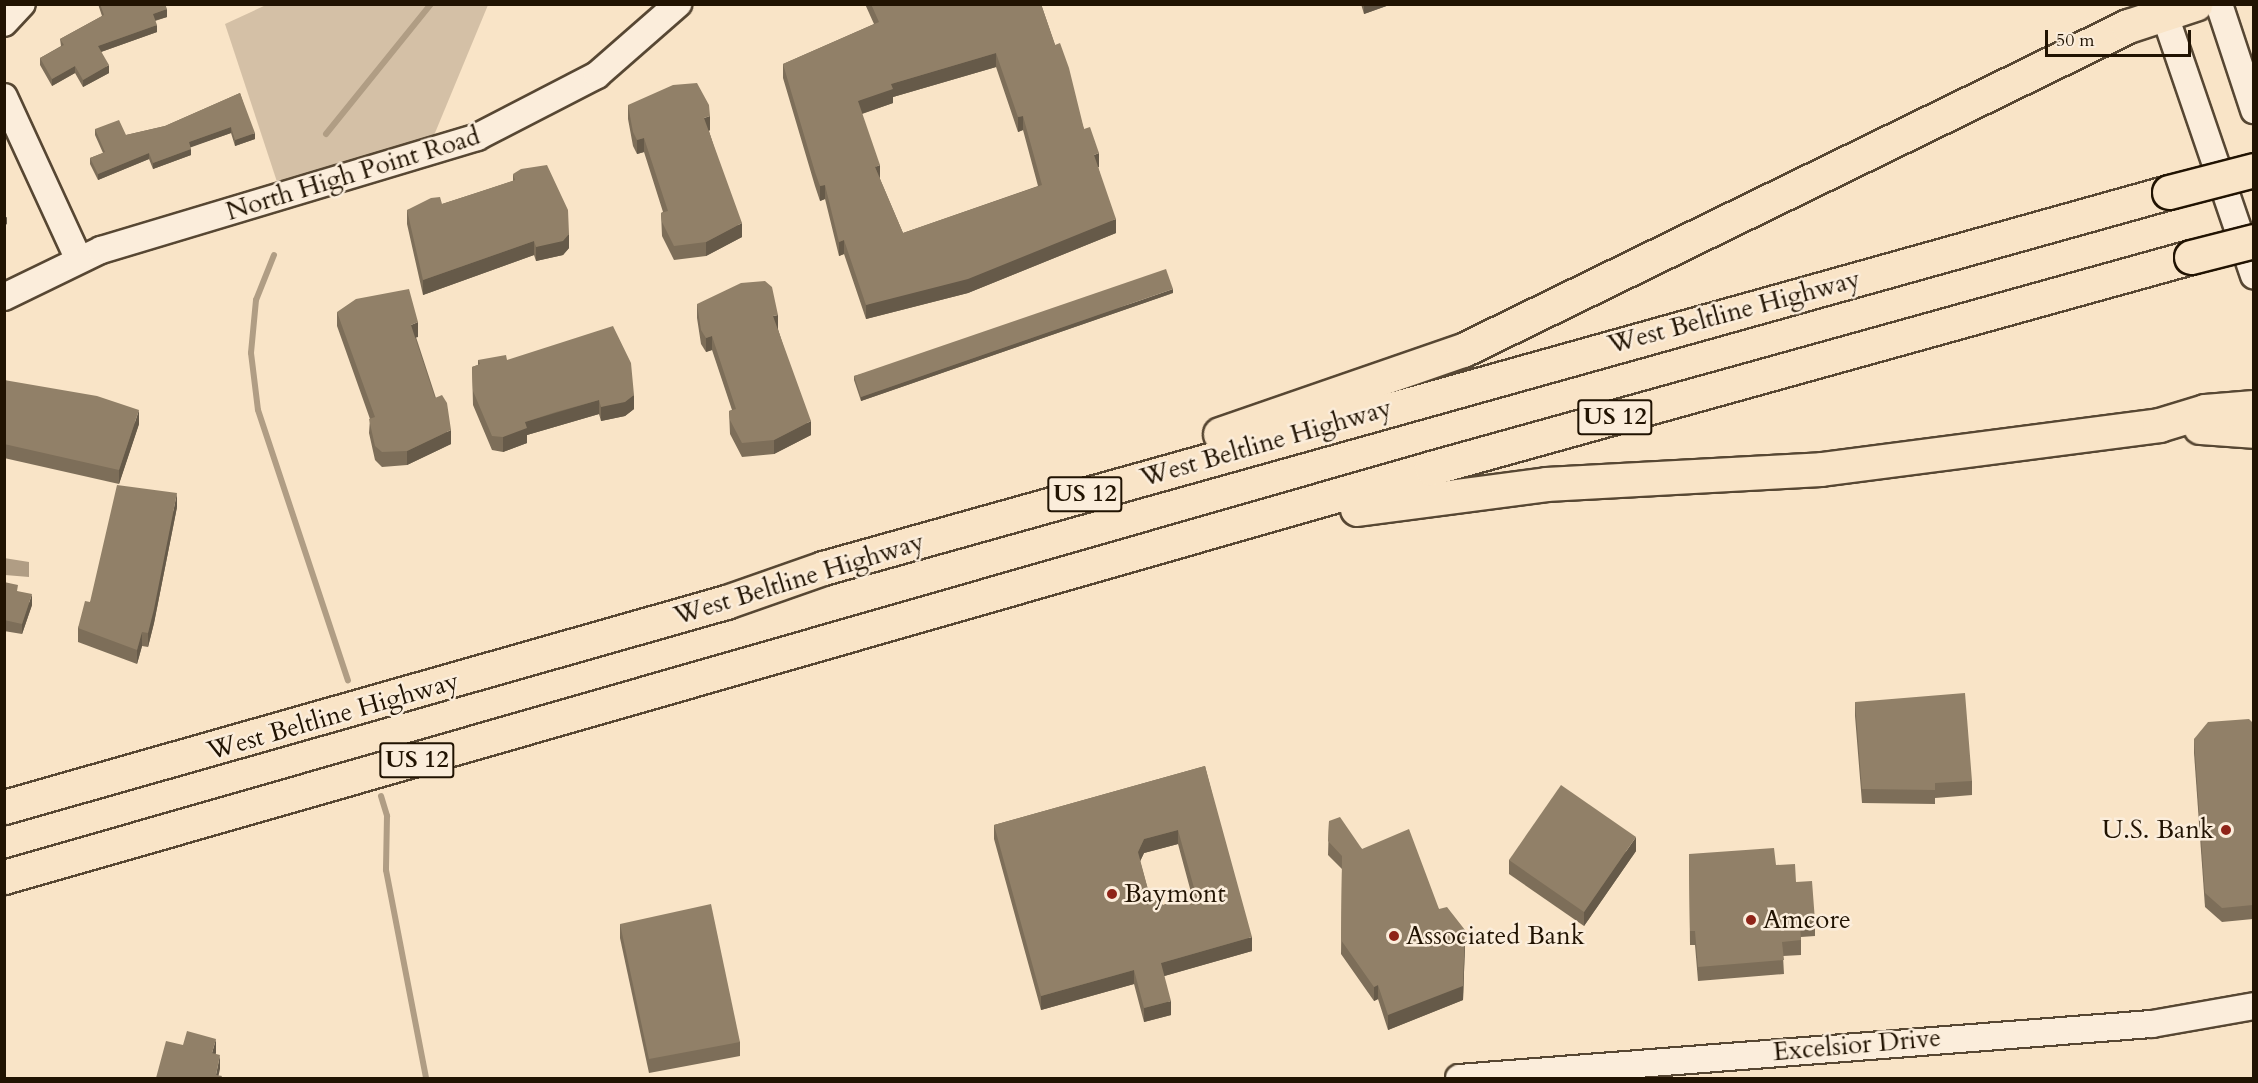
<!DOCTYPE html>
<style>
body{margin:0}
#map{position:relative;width:2258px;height:1083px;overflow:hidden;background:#f9e4c7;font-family:Cardo,serif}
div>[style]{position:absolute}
.green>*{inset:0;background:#d4c0a6}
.water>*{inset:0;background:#b09d84}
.stream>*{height:6px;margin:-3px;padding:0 3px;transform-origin:3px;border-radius:3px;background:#b09d84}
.roads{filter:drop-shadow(2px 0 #574733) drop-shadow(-2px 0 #574733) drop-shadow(0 2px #574733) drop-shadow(0 -2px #574733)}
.minor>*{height:26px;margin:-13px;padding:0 13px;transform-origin:13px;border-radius:13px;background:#fbeddb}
.highway>*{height:33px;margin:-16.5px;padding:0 16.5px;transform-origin:16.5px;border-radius:16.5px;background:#f9e4c7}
.bridges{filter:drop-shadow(2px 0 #211302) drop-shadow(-2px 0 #211302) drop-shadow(0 2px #211302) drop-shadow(0 -2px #211302)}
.highway-bridge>*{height:33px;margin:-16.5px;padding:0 16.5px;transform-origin:16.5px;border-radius:16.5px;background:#f9e4c7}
.wall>*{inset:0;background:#7d6e59}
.shaded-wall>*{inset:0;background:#665a49}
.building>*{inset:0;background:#918068}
.dots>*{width:16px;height:16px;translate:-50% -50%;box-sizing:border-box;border:3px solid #fbeddb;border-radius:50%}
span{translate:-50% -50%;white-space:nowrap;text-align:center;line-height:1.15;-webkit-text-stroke:5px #fbeddb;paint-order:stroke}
.shield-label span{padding:2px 4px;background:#fbeddb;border:2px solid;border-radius:4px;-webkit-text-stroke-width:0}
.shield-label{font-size:24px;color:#211302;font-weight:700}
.street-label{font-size:26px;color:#211302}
.poi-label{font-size:26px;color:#211302}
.right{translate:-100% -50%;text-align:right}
.left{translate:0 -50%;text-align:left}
.frame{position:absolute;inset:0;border:6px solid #211302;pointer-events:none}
.scale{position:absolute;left:2045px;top:30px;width:146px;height:27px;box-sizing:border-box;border:3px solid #211302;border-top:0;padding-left:8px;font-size:18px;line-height:21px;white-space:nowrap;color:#211302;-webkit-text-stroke:4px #fbeddb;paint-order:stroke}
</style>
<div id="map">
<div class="green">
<i style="clip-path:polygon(266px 5px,488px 5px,425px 157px,282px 197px,225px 24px)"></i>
</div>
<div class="water">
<i style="clip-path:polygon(4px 558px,29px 562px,29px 577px,5px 575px)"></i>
</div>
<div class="stream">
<i style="left:326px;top:134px;width:167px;rotate:-51.1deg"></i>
<i style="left:274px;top:255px;width:48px;rotate:111.8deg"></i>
<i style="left:256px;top:300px;width:53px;rotate:95.4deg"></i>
<i style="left:251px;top:353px;width:57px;rotate:83deg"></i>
<i style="left:258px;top:410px;width:285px;rotate:71.6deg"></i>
<i style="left:381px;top:796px;width:21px;rotate:73deg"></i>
<i style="left:387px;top:816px;width:54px;rotate:91.1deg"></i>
<i style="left:386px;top:870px;width:212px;rotate:79.1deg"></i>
</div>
<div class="roads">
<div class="minor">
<i style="left:2161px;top:4px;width:287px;rotate:71.1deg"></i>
<i style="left:2219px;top:4px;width:112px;rotate:71.7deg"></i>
<i style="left:4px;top:23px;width:26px;rotate:-47deg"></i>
<i style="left:4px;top:97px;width:177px;rotate:65.3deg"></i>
<i style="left:4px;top:297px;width:108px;rotate:-25.9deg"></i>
<i style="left:101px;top:250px;width:393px;rotate:-16.7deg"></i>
<i style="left:477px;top:137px;width:135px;rotate:-27.3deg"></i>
<i style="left:597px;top:75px;width:108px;rotate:-41.2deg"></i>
<i style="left:1459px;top:1078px;width:695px;rotate:-4.46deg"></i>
<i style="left:2152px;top:1024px;width:104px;rotate:-10deg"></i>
</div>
<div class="highway">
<i style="left:2200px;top:427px;width:54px;rotate:4.2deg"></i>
<i style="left:1220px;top:434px;width:257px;rotate:-19.1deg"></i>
<i style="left:1463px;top:350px;width:740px;rotate:-25.98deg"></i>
<i style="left:2128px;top:26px;width:71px;rotate:-18.2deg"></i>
<i style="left:1357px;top:509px;width:191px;rotate:-7.5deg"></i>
<i style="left:1546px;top:484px;width:275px;rotate:-3.1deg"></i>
<i style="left:1821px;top:469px;width:341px;rotate:-7.4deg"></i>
<i style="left:2159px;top:425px;width:48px;rotate:-16.9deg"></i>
<i style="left:2205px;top:411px;width:49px;rotate:-4.7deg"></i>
<i style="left:4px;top:807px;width:751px;rotate:-15.85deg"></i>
<i style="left:726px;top:602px;width:103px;rotate:-19.3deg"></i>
<i style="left:823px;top:568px;width:1398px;rotate:-15.61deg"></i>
<i style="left:4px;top:877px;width:1484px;rotate:-15.99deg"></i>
<i style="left:1431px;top:468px;width:789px;rotate:-15.52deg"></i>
</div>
</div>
<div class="bridges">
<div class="highway-bridge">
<i style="left:2169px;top:192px;width:88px;rotate:-14.5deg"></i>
<i style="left:2191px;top:257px;width:65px;rotate:-14.3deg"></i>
</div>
</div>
<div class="wall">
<i style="clip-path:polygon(98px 4px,165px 4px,167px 17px,155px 21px,157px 32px,101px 52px,109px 73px,83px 87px,75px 73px,52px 86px,40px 65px,40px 58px,61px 46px,60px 39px,102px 16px)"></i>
<i style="clip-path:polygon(evenodd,865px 4px,1041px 4px,1084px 129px,1099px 167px,1098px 167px,1116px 233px,968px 293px,866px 319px,844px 254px,839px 256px,825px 199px,820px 201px,815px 186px,783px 78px,783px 64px,874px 24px,865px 4px,996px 67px,1018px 132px,1023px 130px,1038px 186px,903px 233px,880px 179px,862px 114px,893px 103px,893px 97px,996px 67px)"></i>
<i style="clip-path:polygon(1361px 4px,1392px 4px,1364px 14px)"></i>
<i style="clip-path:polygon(240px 93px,255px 139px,235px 146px,231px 133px,190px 147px,191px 155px,153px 169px,149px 159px,98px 180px,90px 164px,90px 158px,103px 153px,95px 135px,95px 129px,126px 135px,165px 126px)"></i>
<i style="clip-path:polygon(628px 105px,710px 130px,709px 131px,742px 237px,706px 256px,674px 260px,662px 236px,661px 213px,663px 212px,644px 152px,637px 154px,633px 146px,628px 119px)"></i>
<i style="clip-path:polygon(513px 174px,569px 248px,563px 255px,536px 261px,534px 255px,423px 295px,407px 224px,407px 210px,442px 204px,513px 181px)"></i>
<i style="clip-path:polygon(1173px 293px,861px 401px,854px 380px,854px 376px)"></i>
<i style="clip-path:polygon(697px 304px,778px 329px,811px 435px,774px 454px,742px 457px,730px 434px,729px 411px,732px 410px,712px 350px,706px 352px,701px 344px,697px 318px)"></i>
<i style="clip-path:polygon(337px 312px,418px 337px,416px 337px,451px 444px,407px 465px,382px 467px,375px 460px,369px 433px,370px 419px,337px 326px)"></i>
<i style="clip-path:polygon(478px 360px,507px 360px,634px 409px,625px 416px,601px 421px,599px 414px,527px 435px,527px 443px,503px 452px,492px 450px,473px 405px,472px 367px,478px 365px)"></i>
<i style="clip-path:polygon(4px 380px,139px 424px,119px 484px,4px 458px)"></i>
<i style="clip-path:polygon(177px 507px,154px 623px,148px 647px,142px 646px,137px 664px,78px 642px,78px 628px,90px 602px)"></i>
<i style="clip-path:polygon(4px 582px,18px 592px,32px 605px,22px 634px,4px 631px)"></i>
<i style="clip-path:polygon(1855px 702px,1972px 781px,1972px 795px,1935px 798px,1935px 804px,1862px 803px,1855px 716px)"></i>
<i style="clip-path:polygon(2253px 723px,2253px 919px,2222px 922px,2205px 907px,2194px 753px,2194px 739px)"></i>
<i style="clip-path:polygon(evenodd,1205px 766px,1252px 951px,1164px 976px,1171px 1015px,1144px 1022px,1134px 984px,1041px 1010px,994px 839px,994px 825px,1205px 766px,1178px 844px,1192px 896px,1163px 905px,1150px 897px,1140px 861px,1144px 853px,1178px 844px)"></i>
<i style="clip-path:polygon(1329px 821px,1362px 849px,1439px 909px,1465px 944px,1463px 1000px,1388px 1030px,1378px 999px,1374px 1001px,1341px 954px,1342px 869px,1328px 855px)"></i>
<i style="clip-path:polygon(1636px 851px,1584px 926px,1509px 874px,1509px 860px)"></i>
<i style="clip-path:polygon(1689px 854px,1776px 865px,1796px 882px,1815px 921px,1815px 936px,1801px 937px,1801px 955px,1783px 956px,1784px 974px,1698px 981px,1695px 945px,1690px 945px)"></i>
<i style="clip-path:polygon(620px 924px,740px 1042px,740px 1056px,649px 1073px,620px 938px)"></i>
</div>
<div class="shaded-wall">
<i style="clip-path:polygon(1364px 4px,1392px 4px,1364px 14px)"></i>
<i style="clip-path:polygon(167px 9px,167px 17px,153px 21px,153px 14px)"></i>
<i style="clip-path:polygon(157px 25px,157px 32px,98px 53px,98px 46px)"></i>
<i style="clip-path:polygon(996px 53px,996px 67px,893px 97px,893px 103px,858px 115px,858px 101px,891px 84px)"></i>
<i style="clip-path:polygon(109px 65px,109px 73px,83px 87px,83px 80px)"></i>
<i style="clip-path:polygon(75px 66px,75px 73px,52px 86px,52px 79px)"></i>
<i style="clip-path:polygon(710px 116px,710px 130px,704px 132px,704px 118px)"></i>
<i style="clip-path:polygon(1023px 116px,1023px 130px,1018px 132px,1018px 117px)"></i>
<i style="clip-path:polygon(231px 127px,231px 133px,189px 148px,189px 142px)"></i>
<i style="clip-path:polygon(255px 133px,255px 139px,235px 146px,235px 140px)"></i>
<i style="clip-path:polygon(644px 138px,644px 152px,637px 154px,637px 140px)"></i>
<i style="clip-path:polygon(191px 149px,191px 155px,153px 169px,153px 163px)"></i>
<i style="clip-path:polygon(149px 153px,149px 159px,98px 180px,98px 174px)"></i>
<i style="clip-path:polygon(1099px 153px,1099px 167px,1094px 169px,1094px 155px)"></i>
<i style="clip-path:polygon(880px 165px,880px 179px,875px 167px)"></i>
<i style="clip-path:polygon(825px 185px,825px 199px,820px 201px,820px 186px)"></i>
<i style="clip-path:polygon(7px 217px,7px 224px,4px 226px,4px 218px)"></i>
<i style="clip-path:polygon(1116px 219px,1116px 233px,968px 293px,866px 319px,866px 305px)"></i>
<i style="clip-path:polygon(742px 223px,742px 237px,706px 256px,706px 242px)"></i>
<i style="clip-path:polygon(569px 234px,569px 248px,563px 255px,536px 261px,536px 247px)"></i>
<i style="clip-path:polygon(844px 240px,844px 254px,839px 256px,839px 242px)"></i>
<i style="clip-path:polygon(534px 241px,534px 255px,423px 295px,423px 280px)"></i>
<i style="clip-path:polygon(1173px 289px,1173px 293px,861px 401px,861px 397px)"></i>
<i style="clip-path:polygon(778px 315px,778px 329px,773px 330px,773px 316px)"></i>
<i style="clip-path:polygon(418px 322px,418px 337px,411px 339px,411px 325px)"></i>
<i style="clip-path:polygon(712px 336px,712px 350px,706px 352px,706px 338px)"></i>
<i style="clip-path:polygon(634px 395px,634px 409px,625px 416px,601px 421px,601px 407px)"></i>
<i style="clip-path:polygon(599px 400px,599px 414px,527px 435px,527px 443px,503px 452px,503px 437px,525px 422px)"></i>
<i style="clip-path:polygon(139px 410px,139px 424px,119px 484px,119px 470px)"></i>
<i style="clip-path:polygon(811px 421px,811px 435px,774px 454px,774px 440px)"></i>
<i style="clip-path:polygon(451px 430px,451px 444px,407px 465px,407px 451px)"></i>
<i style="clip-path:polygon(177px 493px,177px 507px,154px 623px,148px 647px,148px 633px)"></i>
<i style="clip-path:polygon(32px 594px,32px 605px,22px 634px,22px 624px)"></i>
<i style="clip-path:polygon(142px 632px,142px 646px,137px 664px,137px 650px)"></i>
<i style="clip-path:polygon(1178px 830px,1178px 844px,1144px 853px,1138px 866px,1138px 852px,1144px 839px)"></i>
<i style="clip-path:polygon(1636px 837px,1636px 851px,1584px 926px,1584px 912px)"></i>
<i style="clip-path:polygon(1252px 937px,1252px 951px,1161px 977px,1161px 963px)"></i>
<i style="clip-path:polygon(1465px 944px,1463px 1000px,1388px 1030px,1388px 1015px)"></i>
<i style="clip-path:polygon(1134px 970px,1134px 984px,1041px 1010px,1041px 996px)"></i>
<i style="clip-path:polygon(1378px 985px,1378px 999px,1374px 1001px,1374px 987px)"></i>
<i style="clip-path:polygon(1171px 1001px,1171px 1015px,1144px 1022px,1144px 1008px)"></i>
<i style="clip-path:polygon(216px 1039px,216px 1053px,212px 1067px,212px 1053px)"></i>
<i style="clip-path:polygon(220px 1055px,220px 1069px,218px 1078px,216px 1075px)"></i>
</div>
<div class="building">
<i style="clip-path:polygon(100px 4px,165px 4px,167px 9px,153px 14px,157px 25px,98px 46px,109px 65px,83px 80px,75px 66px,52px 79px,40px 58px,64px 45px,60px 39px,104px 15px)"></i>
<i style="clip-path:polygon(evenodd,871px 4px,1041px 4px,1055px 45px,1060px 43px,1069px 68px,1084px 129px,1090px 127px,1099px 153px,1094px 155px,1116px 219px,968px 279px,866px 305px,844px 240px,839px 242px,825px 185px,820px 186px,815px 172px,783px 64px,879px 22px,871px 4px,996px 53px,1018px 117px,1023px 116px,1042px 185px,903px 233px,875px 167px,880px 165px,858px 101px,893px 89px,891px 84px,996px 53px)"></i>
<i style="clip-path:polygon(697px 83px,709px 105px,710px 116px,704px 118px,742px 223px,706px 242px,674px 246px,662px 222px,661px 213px,668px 211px,644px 138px,637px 140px,633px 132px,628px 105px,673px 85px)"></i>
<i style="clip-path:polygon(240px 93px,255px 133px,235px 140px,231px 127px,189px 142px,191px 149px,153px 163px,149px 153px,98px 174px,90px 158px,105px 152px,95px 129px,119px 120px,126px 135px,165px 126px)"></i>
<i style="clip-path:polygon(547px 165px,568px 210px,569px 234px,563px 241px,536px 247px,534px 241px,423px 280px,407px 210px,431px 198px,440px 197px,442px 204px,473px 194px,515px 180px,513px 174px,521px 169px)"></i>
<i style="clip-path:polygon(1166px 269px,1173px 289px,861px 397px,854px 376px)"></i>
<i style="clip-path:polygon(765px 281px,772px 287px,778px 315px,773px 316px,811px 421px,774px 440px,742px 443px,730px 420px,729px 411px,736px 409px,712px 336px,706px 338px,701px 330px,697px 304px,741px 283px)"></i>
<i style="clip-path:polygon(409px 289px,418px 322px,411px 325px,435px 398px,442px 395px,447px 403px,451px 430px,407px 451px,382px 452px,375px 446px,369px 419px,375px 417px,337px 312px,356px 299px)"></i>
<i style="clip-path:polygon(613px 326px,631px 363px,634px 395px,625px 402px,601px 407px,599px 400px,556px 412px,525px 422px,527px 428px,503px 437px,492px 436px,473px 391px,472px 367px,480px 364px,478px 360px,506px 355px,507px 360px)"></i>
<i style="clip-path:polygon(4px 380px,97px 396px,139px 410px,119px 470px,4px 444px)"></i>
<i style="clip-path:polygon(117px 485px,177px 493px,154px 609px,148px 633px,142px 632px,137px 650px,78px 628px,85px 601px,90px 602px)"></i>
<i style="clip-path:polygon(4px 582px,18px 585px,17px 591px,32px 594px,22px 624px,4px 620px)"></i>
<i style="clip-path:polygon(1965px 693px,1972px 781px,1935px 783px,1935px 790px,1862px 789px,1855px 702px)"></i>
<i style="clip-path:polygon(2249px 719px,2253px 723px,2253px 905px,2222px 908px,2205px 893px,2194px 739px,2208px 722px)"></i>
<i style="clip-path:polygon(evenodd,1205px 766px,1252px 937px,1161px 963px,1171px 1001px,1144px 1008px,1134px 970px,1041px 996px,994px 825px,1205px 766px,1178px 830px,1196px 895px,1163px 905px,1150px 897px,1138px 852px,1144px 839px,1178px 830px)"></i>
<i style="clip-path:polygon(1561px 785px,1636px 837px,1584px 912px,1509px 860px)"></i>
<i style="clip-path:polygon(1340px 817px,1362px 849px,1409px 829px,1439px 909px,1447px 907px,1465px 930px,1463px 986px,1388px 1015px,1378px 985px,1374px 987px,1341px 940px,1342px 856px,1328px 841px,1329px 821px)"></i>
<i style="clip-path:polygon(1774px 848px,1776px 865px,1795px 864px,1796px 882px,1812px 881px,1815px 921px,1800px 923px,1801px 940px,1782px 942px,1784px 960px,1698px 967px,1695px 931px,1690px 931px,1689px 854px)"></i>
<i style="clip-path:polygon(711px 904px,740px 1042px,649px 1059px,620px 924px)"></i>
<i style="clip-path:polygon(187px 1031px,216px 1039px,212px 1053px,220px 1055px,216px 1075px,222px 1076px,221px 1078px,156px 1078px,166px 1041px,183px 1045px)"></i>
</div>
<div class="dots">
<i style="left:2226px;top:830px;background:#8f2418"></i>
<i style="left:1112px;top:894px;background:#8f2418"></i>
<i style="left:1751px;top:920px;background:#8f2418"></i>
<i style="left:1394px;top:936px;background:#8f2418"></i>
</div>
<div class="shield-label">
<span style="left:1615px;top:417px">US 12</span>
<span style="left:1085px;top:494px">US 12</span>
<span style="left:417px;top:760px">US 12</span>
</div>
<div class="street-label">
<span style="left:353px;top:174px;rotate:-17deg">North High Point Road</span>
<span style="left:1734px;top:312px;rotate:-15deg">West Beltline Highway</span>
<span style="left:1266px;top:443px;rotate:-16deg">West Beltline Highway</span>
<span style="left:799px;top:579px;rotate:-17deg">West Beltline Highway</span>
<span style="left:333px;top:716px;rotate:-16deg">West Beltline Highway</span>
<span style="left:1857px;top:1045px;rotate:-5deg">Excelsior Drive</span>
</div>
<div class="poi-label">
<span class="right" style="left:2214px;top:830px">U.S. Bank</span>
<span class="left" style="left:1124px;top:894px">Baymont</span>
<span class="left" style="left:1763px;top:920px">Amcore</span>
<span class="left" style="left:1406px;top:936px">Associated Bank</span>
</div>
<div class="frame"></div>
<div class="scale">50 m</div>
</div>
